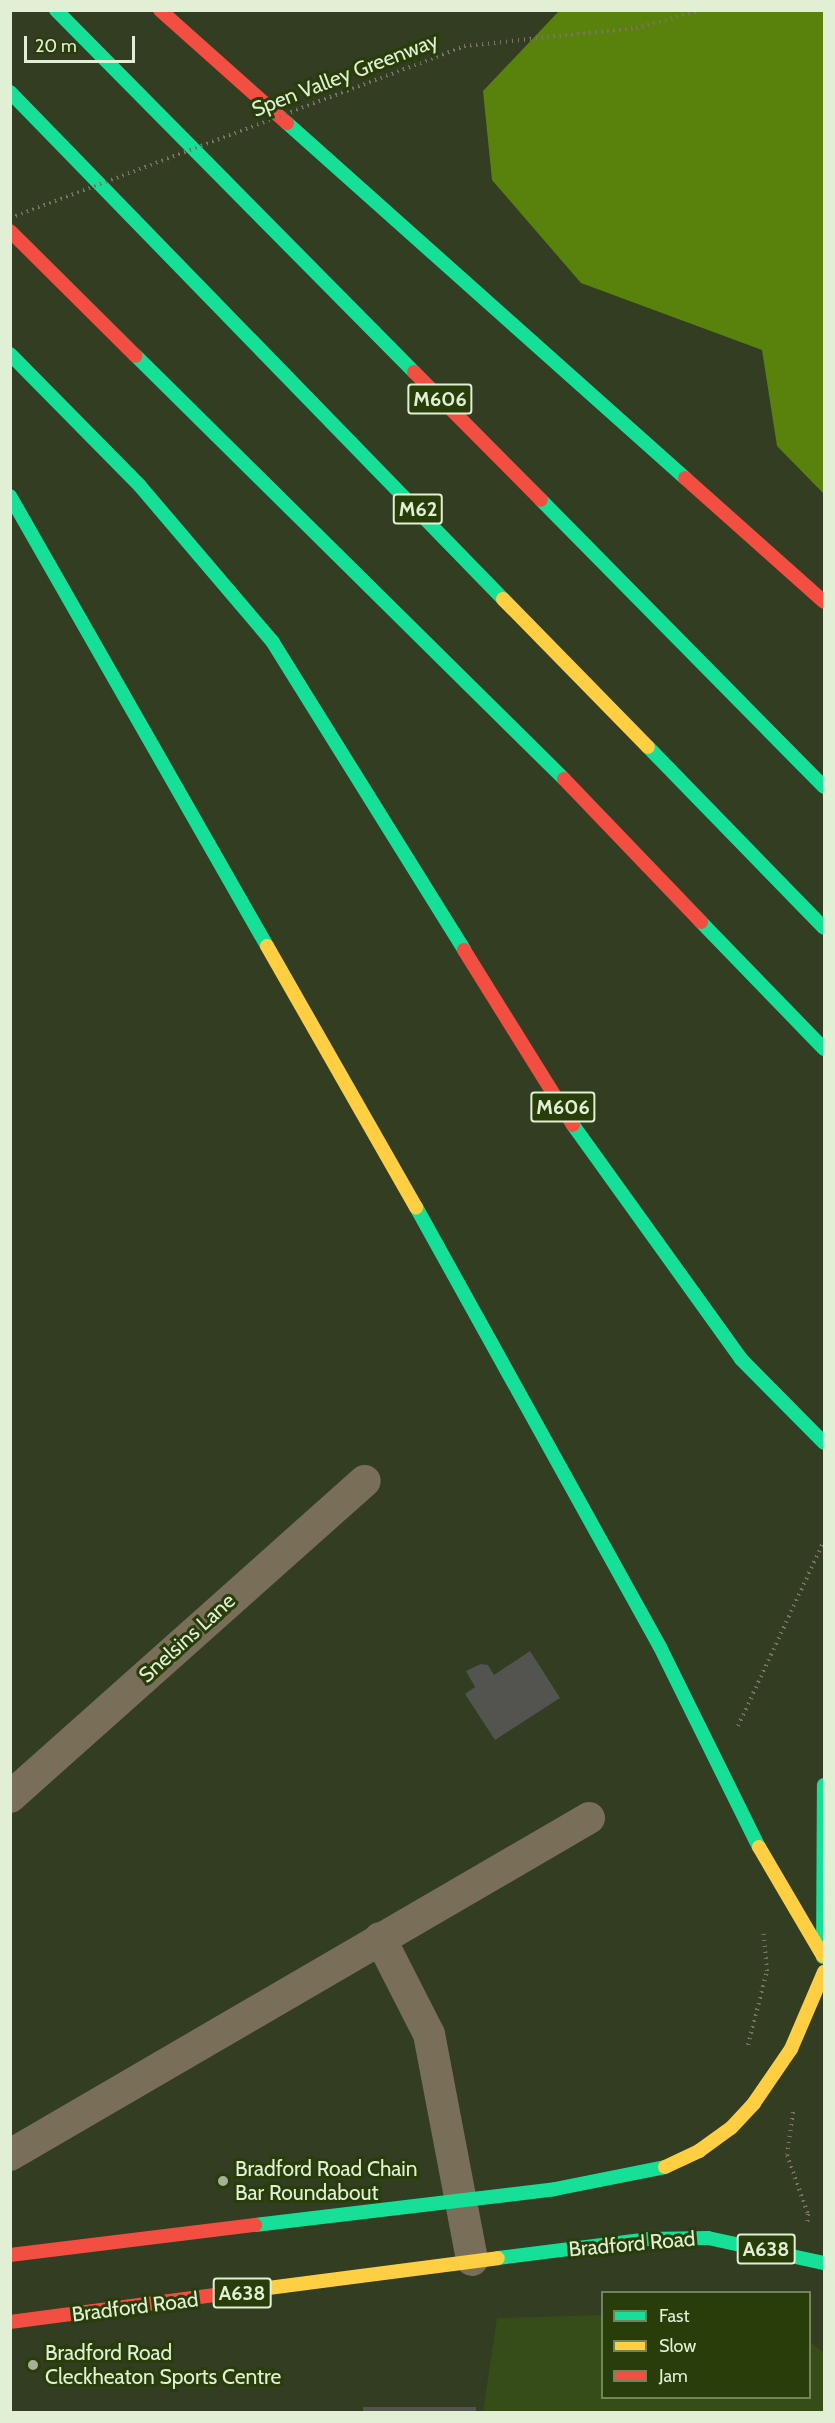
<!DOCTYPE html>
<style>
body{margin:0}
#map{position:relative;width:835px;height:2423px;overflow:hidden;background:#323d22;font-family:Cabin,sans-serif}
div>[style]{position:absolute}
.built>*{inset:0;background:#364d18}
.forest>*{inset:0;background:#58820c}
.building>*{inset:0;background:#535450}
.path>*{height:4px;margin-top:-2px;transform-origin:0;background:repeating-linear-gradient(90deg,#797562 0 1.5px,transparent 0 6px)}
.street>*{height:32px;margin:-16px;padding:0 16px;transform-origin:16px;border-radius:16px;background:#796f59}
.fast>*{height:14px;margin:-7px;padding:0 7px;transform-origin:7px;border-radius:7px;background:#16e098}
.slow>*{height:14px;margin:-7px;padding:0 7px;transform-origin:7px;border-radius:7px;background:#ffcf43}
.jam>*{height:14px;margin:-7px;padding:0 7px;transform-origin:7px;border-radius:7px;background:#f24e42}
.path-bridge>*{height:4px;margin-top:-2px;transform-origin:0;background:repeating-linear-gradient(90deg,#797562 0 1.5px,transparent 0 6px)}
.dots>*{width:16px;height:16px;translate:-50% -50%;box-sizing:border-box;border:3px solid #293d0b;border-radius:50%}
span{translate:-50% -50%;white-space:nowrap;text-align:center;line-height:1.15;-webkit-text-stroke:6px #293d0b;paint-order:stroke}
.shield-label span{padding:2px 4px;background:#293d0b;border:2px solid;border-radius:4px;-webkit-text-stroke-width:0}
.shield-label{font-size:20px;color:#e1efd4;font-weight:700}
.street-label{font-size:21px;color:#e1efd4}
.poi-label{font-size:21px;color:#e1efd4}
.left{translate:0 -50%;text-align:left}
.frame{position:absolute;inset:0;border:12px solid #e1efd4;pointer-events:none}
.legend{position:absolute;left:601px;top:2291px;width:210px;height:108px;box-sizing:border-box;background:#293d0b;border:2px solid #73845b;margin:0;padding:8px 10px;list-style:none;font-size:18px;color:#e1efd4}
.legend li{display:flex;align-items:center;gap:12px;height:30px}
.legend b{width:30px;border:2px solid #73845b}
.scale{position:absolute;left:24px;top:36px;width:111px;height:27px;box-sizing:border-box;border:3px solid #e1efd4;border-top:0;padding-left:8px;font-size:18px;line-height:21px;white-space:nowrap;color:#e1efd4;-webkit-text-stroke:4px #293d0b;paint-order:stroke}
</style>
<div id="map">
<div class="built">
<i style="clip-path:polygon(602px 2315px,602px 2398px,810px 2398px,810px 2342px,824px 2353px,824px 2412px,483px 2412px,497px 2318px)"></i>
</div>
<div class="forest">
<i style="clip-path:polygon(559px 11px,824px 11px,824px 494px,777px 446px,762px 350px,581px 283px,492px 180px,483px 91px)"></i>
</div>
<div class="building">
<i style="clip-path:polygon(530px 1651px,560px 1698px,495px 1740px,465px 1694px,475px 1687px,466px 1671px,481px 1664px,488px 1665px,494px 1675px)"></i>
<i style="clip-path:polygon(363px 2407px,476px 2407px,476px 2412px,363px 2412px)"></i>
</div>
<div class="path">
<i style="left:464px;top:46px;width:173px;rotate:-6deg"></i>
<i style="left:636px;top:28px;width:68px;rotate:-15.3deg"></i>
<i style="left:738px;top:1726px;width:204px;rotate:-65.1deg"></i>
<i style="left:748px;top:2045px;width:76px;rotate:-75.6deg"></i>
<i style="left:767px;top:1971px;width:42px;rotate:-95.4deg"></i>
<i style="left:793px;top:2112px;width:43px;rotate:97.9deg"></i>
<i style="left:787px;top:2155px;width:63px;rotate:70.4deg"></i>
<i style="left:808px;top:2214px;width:10px;rotate:96deg"></i>
</div>
<div class="street">
<i style="left:10px;top:1797px;width:475px;rotate:-41.7deg"></i>
<i style="left:380px;top:1938px;width:108px;rotate:63deg"></i>
<i style="left:429px;top:2034px;width:230px;rotate:79.2deg"></i>
<i style="left:10px;top:2155px;width:670px;rotate:-30.2deg"></i>
</div>
<div class="fast">
<i style="left:56px;top:10px;width:509px;rotate:45.32deg"></i>
<i style="left:10px;top:92px;width:707px;rotate:45.8deg"></i>
<i style="left:287px;top:123px;width:533px;rotate:41.73deg"></i>
<i style="left:10px;top:354px;width:185px;rotate:45.4deg"></i>
<i style="left:140px;top:486px;width:204px;rotate:49.6deg"></i>
<i style="left:272px;top:641px;width:364px;rotate:58.1deg"></i>
<i style="left:136px;top:356px;width:602px;rotate:44.66deg"></i>
<i style="left:10px;top:496px;width:518px;rotate:60.27deg"></i>
<i style="left:541px;top:500px;width:403px;rotate:45.4deg"></i>
<i style="left:648px;top:747px;width:252px;rotate:45.8deg"></i>
<i style="left:701px;top:922px;width:177px;rotate:45.9deg"></i>
<i style="left:573px;top:1125px;width:288px;rotate:54.3deg"></i>
<i style="left:741px;top:1359px;width:118px;rotate:45.3deg"></i>
<i style="left:416px;top:1207px;width:503px;rotate:60.99deg"></i>
<i style="left:660px;top:1647px;width:223px;rotate:63.7deg"></i>
<i style="left:823px;top:1957px;width:172px;rotate:-89.7deg"></i>
<i style="left:255px;top:2225px;width:302px;rotate:-6.8deg"></i>
<i style="left:555px;top:2189px;width:112px;rotate:-11.3deg"></i>
<i style="left:498px;top:2258px;width:151px;rotate:-7.2deg"></i>
<i style="left:648px;top:2239px;width:60px;rotate:-1deg"></i>
<i style="left:708px;top:2238px;width:119px;rotate:12.2deg"></i>
</div>
<div class="slow">
<i style="left:503px;top:599px;width:207px;rotate:45.6deg"></i>
<i style="left:267px;top:946px;width:301px;rotate:60.3deg"></i>
<i style="left:759px;top:1847px;width:126px;rotate:59.6deg"></i>
<i style="left:665px;top:2167px;width:38px;rotate:-25deg"></i>
<i style="left:699px;top:2151px;width:39px;rotate:-36deg"></i>
<i style="left:731px;top:2128px;width:34px;rotate:-47deg"></i>
<i style="left:754px;top:2103px;width:65px;rotate:-55.6deg"></i>
<i style="left:791px;top:2049px;width:84px;rotate:-66.8deg"></i>
<i style="left:230px;top:2293px;width:270px;rotate:-7.4deg"></i>
</div>
<div class="jam">
<i style="left:160px;top:10px;width:170px;rotate:41.7deg"></i>
<i style="left:10px;top:231px;width:177px;rotate:44.8deg"></i>
<i style="left:414px;top:372px;width:180px;rotate:45.2deg"></i>
<i style="left:685px;top:478px;width:186px;rotate:41.7deg"></i>
<i style="left:564px;top:779px;width:198px;rotate:46.2deg"></i>
<i style="left:464px;top:950px;width:206px;rotate:58.1deg"></i>
<i style="left:10px;top:2255px;width:247px;rotate:-7deg"></i>
<i style="left:10px;top:2322px;width:222px;rotate:-7.5deg"></i>
</div>
<div class="path-bridge">
<i style="left:10px;top:218px;width:485px;rotate:-20.7deg"></i>
</div>
<div class="dots">
<i style="left:223px;top:2181px;background:#a4b196"></i>
<i style="left:33px;top:2365px;background:#a4b196"></i>
</div>
<div class="shield-label">
<span style="left:440px;top:399px">M606</span>
<span style="left:418px;top:509px">M62</span>
<span style="left:563px;top:1107px">M606</span>
<span style="left:766px;top:2249px">A638</span>
<span style="left:242px;top:2293px">A638</span>
</div>
<div class="street-label">
<span style="left:345px;top:75px;rotate:-21deg">Spen Valley Greenway</span>
<span style="left:187px;top:1638px;rotate:-42deg">Snelsins Lane</span>
<span style="left:632px;top:2244px;rotate:-5deg">Bradford Road</span>
<span style="left:135px;top:2307px;rotate:-7deg">Bradford Road</span>
</div>
<div class="poi-label">
<span class="left" style="left:235px;top:2181px">Bradford Road Chain<br>Bar Roundabout</span>
<span class="left" style="left:45px;top:2365px">Bradford Road<br>Cleckheaton Sports Centre</span>
</div>
<div class="frame"></div>
<ul class="legend">
<li><b style="height:8px;background:#16e098"></b>Fast</li>
<li><b style="height:8px;background:#ffcf43"></b>Slow</li>
<li><b style="height:8px;background:#f24e42"></b>Jam</li>
</ul>
<div class="scale">20 m</div>
</div>
